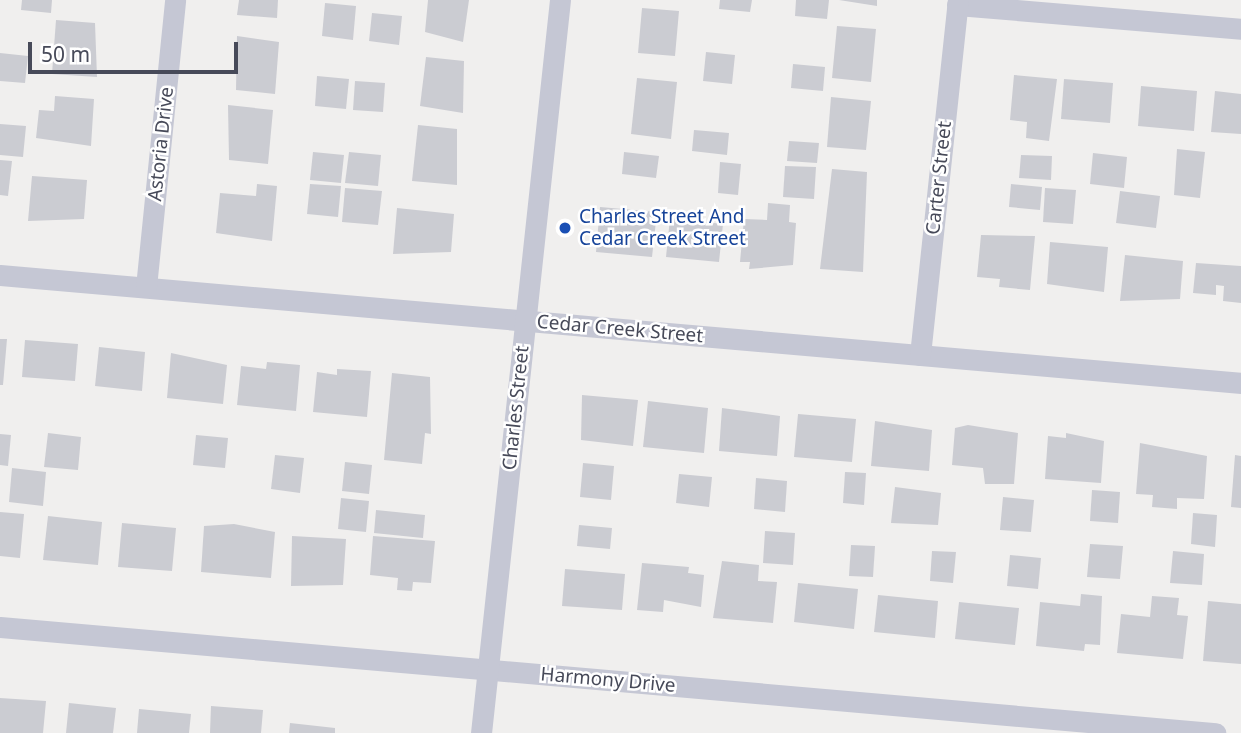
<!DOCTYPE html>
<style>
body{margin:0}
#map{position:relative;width:1241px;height:733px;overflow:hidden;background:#f0efee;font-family:"Noto Sans",sans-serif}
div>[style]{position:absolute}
.building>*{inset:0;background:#cbccd2}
.minor>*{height:21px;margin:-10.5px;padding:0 10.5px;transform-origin:10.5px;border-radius:10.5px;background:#c5c7d4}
.dots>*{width:19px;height:19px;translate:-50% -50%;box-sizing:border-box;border:4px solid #fff;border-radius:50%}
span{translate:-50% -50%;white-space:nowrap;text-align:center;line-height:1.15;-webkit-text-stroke:5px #fff;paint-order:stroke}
.street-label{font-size:19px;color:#474a59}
.transit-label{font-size:19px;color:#164399}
.left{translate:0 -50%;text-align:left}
.scale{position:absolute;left:28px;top:42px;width:210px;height:32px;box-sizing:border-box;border:4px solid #474a59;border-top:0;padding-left:9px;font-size:21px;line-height:24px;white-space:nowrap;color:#474a59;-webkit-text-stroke:5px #fff;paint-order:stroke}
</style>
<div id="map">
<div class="building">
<i style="clip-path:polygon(22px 0,52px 0,51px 13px,21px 10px)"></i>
<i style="clip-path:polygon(239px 0,278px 0,277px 18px,237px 15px)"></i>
<i style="clip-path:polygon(428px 0,469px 0,463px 42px,425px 32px)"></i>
<i style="clip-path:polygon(720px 0,752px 0,750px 12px,719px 9px)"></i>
<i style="clip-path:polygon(796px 0,829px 0,827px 19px,795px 16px)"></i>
<i style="clip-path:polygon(839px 0,877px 0,877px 6px)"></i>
<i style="clip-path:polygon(325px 3px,356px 6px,353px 40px,322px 36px)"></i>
<i style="clip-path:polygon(642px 8px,679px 11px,675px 56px,638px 53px)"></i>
<i style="clip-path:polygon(372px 13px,402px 16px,399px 45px,369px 41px)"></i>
<i style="clip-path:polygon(56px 20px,95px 23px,97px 77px,52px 74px)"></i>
<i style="clip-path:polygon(837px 26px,876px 29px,871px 82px,832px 78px)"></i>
<i style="clip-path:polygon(237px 36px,279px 42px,275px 94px,236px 90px)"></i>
<i style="clip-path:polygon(706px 52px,735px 55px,732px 84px,703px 81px)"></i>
<i style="clip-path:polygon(0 53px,28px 56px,25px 83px,0 81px)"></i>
<i style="clip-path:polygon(426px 57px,464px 61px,463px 113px,420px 106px)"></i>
<i style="clip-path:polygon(793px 64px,825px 67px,823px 91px,791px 88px)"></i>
<i style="clip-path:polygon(1014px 75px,1057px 79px,1049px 141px,1026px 138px,1027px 122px,1010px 120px)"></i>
<i style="clip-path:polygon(317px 76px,349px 79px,346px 109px,315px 106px)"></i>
<i style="clip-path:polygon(637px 78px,677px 82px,671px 139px,631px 134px)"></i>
<i style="clip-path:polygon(1064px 79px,1113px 83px,1110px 123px,1061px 119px)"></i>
<i style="clip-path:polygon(355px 81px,385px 83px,383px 112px,353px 110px)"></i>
<i style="clip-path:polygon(1141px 86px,1197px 91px,1194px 131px,1138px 126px)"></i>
<i style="clip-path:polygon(1215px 91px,1241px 94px,1241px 134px,1211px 132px)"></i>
<i style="clip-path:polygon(55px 96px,94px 99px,91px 146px,36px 138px,39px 110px,54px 111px)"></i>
<i style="clip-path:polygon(831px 97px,871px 101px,866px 150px,827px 147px)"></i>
<i style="clip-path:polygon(228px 105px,273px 110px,268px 164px,229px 160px)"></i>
<i style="clip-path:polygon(0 124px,26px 126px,23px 157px,0 155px)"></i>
<i style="clip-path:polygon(418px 125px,457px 129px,457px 185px,412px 181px)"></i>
<i style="clip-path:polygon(694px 130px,729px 133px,727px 155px,692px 151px)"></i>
<i style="clip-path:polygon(789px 141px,819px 143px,817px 163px,787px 161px)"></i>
<i style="clip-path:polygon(1177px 149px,1205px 152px,1200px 198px,1174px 195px)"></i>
<i style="clip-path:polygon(313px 152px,344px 155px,341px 183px,310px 180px)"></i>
<i style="clip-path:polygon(349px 152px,381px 155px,378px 186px,345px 183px)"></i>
<i style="clip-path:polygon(624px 152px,659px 156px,656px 178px,622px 174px)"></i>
<i style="clip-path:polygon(1093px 153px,1127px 157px,1124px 188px,1090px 184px)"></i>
<i style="clip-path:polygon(1021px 155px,1052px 156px,1051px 180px,1019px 178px)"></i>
<i style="clip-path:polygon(0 160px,12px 161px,8px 196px,0 195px)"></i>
<i style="clip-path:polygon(720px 162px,741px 164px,738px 195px,718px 193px)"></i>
<i style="clip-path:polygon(785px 166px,816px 167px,814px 199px,783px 197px)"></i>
<i style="clip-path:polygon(832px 169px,867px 172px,863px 272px,820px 269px)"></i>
<i style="clip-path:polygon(32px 176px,87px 180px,84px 219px,28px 221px)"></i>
<i style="clip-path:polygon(257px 184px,277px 186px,272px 241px,216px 233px,220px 193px,256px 196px)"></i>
<i style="clip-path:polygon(310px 184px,341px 186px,338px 217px,307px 214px)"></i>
<i style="clip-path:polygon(1011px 184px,1042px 187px,1040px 210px,1009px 207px)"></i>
<i style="clip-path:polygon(345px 188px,382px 191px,378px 225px,342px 222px)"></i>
<i style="clip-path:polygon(1045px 188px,1076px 190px,1073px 224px,1043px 222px)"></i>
<i style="clip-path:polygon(1120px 191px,1160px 196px,1156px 228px,1116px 223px)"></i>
<i style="clip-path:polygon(768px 203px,790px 205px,789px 222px,796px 223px,793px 265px,749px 269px,750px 262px,740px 262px,744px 219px,767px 220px)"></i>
<i style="clip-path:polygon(600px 207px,657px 212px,652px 257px,596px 252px)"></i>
<i style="clip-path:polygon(397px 208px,454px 214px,451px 252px,393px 254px)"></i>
<i style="clip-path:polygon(670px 218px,723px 224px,719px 262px,666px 257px)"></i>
<i style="clip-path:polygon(981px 235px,1035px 236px,1030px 290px,999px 287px,1000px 279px,977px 277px)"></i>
<i style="clip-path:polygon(1050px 242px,1108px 247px,1104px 292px,1047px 284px)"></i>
<i style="clip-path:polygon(1125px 255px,1183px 261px,1180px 299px,1120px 301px)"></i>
<i style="clip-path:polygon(1196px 263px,1241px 266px,1241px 303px,1223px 301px,1224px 286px,1216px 285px,1216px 295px,1193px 293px)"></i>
<i style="clip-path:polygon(0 339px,7px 339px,3px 385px,0 385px)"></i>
<i style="clip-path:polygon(25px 340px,78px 344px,75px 381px,22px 377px)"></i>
<i style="clip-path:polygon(99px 347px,145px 352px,142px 391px,95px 386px)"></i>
<i style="clip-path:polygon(171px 353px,227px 365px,223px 404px,167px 398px)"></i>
<i style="clip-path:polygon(267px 362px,300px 365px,296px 411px,237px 405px,241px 366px,266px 369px)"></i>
<i style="clip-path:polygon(337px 369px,371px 371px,367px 417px,313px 412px,317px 372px,337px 375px)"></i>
<i style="clip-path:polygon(392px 373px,430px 377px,431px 434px,425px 433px,422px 464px,384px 460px)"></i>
<i style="clip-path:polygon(582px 395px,638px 400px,633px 446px,581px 440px)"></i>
<i style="clip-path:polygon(648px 401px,708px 408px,704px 453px,643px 447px)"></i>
<i style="clip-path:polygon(722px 408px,780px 416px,777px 456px,719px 451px)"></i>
<i style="clip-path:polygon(798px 414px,856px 419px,852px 462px,794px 457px)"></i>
<i style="clip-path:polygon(875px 421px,932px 430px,929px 471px,871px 466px)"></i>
<i style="clip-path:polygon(968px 425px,1018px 433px,1014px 484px,985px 484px,983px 468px,952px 465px,955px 428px)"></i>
<i style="clip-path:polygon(48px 433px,81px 437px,78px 470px,44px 467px)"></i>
<i style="clip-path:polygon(1066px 433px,1104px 441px,1101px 483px,1045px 479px,1048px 436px,1066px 438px)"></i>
<i style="clip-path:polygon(0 434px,11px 435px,8px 466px,0 465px)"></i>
<i style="clip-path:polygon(196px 435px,228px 438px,225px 468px,193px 465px)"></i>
<i style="clip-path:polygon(1140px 443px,1207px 456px,1204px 499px,1177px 498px,1177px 509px,1152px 507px,1153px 495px,1136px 494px)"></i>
<i style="clip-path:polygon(275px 455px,304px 458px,300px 493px,271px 489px)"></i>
<i style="clip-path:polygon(1235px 455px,1241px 456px,1241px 508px,1231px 507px)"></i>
<i style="clip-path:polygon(345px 462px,372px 465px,369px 494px,342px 491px)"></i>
<i style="clip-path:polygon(583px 463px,614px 466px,611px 500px,580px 497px)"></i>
<i style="clip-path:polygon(12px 468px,46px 472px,43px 506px,9px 502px)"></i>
<i style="clip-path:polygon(845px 472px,866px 473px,864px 505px,843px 503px)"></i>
<i style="clip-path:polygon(679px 474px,712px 477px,709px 507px,676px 503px)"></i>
<i style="clip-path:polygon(756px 478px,787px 481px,785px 512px,754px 509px)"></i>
<i style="clip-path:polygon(895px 487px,941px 493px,938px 525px,891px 523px)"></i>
<i style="clip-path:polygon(1092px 490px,1120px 492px,1118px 523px,1090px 521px)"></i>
<i style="clip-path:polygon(1003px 497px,1034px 500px,1031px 532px,1000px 530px)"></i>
<i style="clip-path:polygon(341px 498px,369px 501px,366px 532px,338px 529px)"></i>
<i style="clip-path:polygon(376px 510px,425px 515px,423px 538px,374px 533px)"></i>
<i style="clip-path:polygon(0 512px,24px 514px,20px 558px,0 556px)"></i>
<i style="clip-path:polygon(1193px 513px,1217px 515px,1215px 547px,1191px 544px)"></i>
<i style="clip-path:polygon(48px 516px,102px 522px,98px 565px,43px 560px)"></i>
<i style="clip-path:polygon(122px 523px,176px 528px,172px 571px,118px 567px)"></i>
<i style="clip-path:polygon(234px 524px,275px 532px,271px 578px,201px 572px,204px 526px)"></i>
<i style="clip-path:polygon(579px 525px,612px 528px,610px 549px,577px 546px)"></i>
<i style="clip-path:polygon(765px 531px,795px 533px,793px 565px,763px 563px)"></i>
<i style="clip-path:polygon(292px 536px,346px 539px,343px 585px,291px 586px)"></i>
<i style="clip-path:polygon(373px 536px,435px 541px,431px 583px,413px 582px,412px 591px,397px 590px,398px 578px,370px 575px)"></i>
<i style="clip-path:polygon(1090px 544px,1123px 546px,1120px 579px,1087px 577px)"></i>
<i style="clip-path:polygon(851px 545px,875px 546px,873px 577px,849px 576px)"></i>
<i style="clip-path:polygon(932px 551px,956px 552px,953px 583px,930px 581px)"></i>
<i style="clip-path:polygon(1173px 551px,1204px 554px,1202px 585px,1170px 583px)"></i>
<i style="clip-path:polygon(1010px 555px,1041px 558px,1038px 589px,1007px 586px)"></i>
<i style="clip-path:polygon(722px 561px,759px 565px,758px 581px,777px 582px,773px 623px,713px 618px)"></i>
<i style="clip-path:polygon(642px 563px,689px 567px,688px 573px,704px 575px,701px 607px,664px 600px,663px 612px,637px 610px)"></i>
<i style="clip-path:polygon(565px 569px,625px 574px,622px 610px,562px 606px)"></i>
<i style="clip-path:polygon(798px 583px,858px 589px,854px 629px,794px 622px)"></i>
<i style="clip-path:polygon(1081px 594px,1102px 596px,1100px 645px,1085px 644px,1084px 651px,1036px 646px,1040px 602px,1080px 606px)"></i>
<i style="clip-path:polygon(878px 595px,938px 601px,935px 638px,874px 632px)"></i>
<i style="clip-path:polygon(1152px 596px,1179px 598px,1177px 615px,1188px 616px,1183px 659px,1117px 653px,1121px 614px,1150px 617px)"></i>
<i style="clip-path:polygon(1208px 601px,1241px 604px,1241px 664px,1203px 661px)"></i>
<i style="clip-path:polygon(959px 602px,1019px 608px,1015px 645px,955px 639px)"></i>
<i style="clip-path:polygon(0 698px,46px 701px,43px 733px,0 733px)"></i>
<i style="clip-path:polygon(69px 703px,116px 708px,113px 733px,66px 733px)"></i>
<i style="clip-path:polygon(211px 706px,263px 710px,261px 733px,210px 733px)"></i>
<i style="clip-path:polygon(139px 709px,191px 714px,189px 733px,137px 733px)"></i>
<i style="clip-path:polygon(290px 723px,335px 728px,335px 733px,289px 733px)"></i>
</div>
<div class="minor">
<i style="left:957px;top:5px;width:285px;rotate:4.8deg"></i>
<i style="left:0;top:275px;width:1246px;rotate:4.97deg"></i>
<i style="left:146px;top:287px;width:288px;rotate:-84.2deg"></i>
<i style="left:920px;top:355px;width:357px;rotate:-83.9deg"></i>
<i style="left:0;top:627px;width:1220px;rotate:4.99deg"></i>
<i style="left:481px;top:733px;width:737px;rotate:-83.85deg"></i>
</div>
<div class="dots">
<i style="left:565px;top:228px;background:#1a4fb4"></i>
</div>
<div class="street-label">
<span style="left:161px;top:144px;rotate:-84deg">Astoria Drive</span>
<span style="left:939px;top:178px;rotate:-84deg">Carter Street</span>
<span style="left:620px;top:329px;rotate:5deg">Cedar Creek Street</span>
<span style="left:516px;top:408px;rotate:-84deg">Charles Street</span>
<span style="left:608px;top:680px;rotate:5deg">Harmony Drive</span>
</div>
<div class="transit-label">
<span class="left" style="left:579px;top:228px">Charles Street And<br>Cedar Creek Street</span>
</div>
<div class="scale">50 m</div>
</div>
